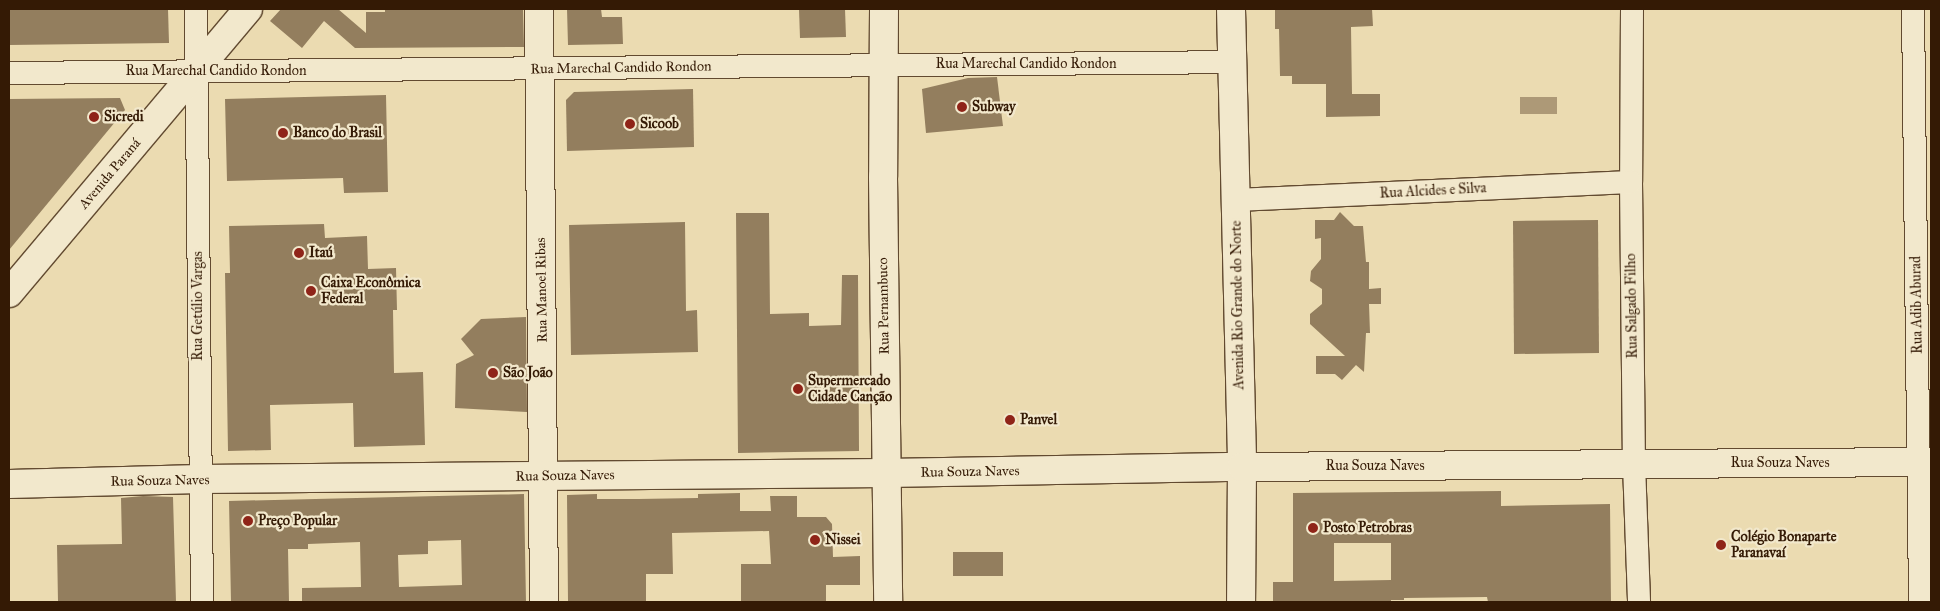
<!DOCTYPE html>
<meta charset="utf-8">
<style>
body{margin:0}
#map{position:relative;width:1940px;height:611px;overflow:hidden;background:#ebdbb1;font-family:"IM FELL Great Primer",serif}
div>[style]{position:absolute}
.water>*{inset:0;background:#ad9977}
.building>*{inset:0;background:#937e5e}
.roads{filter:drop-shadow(1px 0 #624a30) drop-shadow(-1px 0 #624a30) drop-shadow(0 1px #624a30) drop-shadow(0 -1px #624a30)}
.street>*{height:22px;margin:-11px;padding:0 11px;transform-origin:11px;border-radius:11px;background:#f2e8cc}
.secondary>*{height:28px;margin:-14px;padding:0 14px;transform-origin:14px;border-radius:14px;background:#f2e8cc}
.dots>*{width:14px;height:14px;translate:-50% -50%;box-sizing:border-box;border:2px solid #f2e8cc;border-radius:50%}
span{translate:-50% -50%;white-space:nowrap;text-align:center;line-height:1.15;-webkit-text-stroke:4.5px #f2e8cc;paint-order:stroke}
.street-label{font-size:14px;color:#341a05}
.poi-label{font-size:14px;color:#341a05;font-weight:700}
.left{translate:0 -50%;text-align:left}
.frame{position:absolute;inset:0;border:10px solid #341a05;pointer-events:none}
</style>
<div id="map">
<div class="water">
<i style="clip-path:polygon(1520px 97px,1557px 97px,1557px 114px,1520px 114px)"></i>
</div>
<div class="building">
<i style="clip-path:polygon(9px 9px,168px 9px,169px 43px,9px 45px)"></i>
<i style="clip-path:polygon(281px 9px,338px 9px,366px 33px,366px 12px,385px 12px,385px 9px,523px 9px,524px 47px,355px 48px,324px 21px,302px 48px,270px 21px)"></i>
<i style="clip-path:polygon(567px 9px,601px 9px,602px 17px,622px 17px,623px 44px,568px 45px)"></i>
<i style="clip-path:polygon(799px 9px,845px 9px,846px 37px,800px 38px)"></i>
<i style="clip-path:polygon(1275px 9px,1372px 9px,1373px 26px,1351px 27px,1352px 94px,1380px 94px,1380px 116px,1326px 117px,1326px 84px,1292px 84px,1292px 76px,1280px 76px,1279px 29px,1275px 29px)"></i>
<i style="clip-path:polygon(997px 77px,1003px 126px,926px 133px,922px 89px,968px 78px)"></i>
<i style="clip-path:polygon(693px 89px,694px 147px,567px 151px,566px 100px,574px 92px)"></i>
<i style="clip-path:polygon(386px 95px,388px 192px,344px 193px,343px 178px,227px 181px,225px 99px)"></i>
<i style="clip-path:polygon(120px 98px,125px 110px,9px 250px,9px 99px)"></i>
<i style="clip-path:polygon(1340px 212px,1354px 226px,1363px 226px,1366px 262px,1369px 262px,1369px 289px,1381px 288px,1381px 304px,1369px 304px,1370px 333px,1366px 333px,1364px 372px,1356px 365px,1342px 380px,1335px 374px,1316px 374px,1316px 356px,1345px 356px,1310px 324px,1310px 314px,1322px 304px,1322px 289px,1310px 281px,1311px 271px,1321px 259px,1321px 238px,1315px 239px,1315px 220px,1334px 220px)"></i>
<i style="clip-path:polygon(736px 213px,769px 213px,770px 314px,809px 313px,809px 326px,841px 325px,842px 275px,858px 275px,859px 451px,738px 453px)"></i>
<i style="clip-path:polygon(1598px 220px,1599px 353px,1514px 354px,1513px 221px)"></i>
<i style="clip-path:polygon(685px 222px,686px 311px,697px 310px,698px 352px,571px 355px,569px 225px)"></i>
<i style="clip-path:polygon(324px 224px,325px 238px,367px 236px,368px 269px,396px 268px,397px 310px,393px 310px,394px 373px,423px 372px,425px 445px,354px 447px,353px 403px,270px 405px,271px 450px,228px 451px,225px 273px,230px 273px,229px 226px)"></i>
<i style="clip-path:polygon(526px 317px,527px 412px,455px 408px,456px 364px,474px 355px,461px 339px,481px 319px)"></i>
<i style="clip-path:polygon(evenodd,1501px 491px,1501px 506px,1610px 504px,1611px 602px,1488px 602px,1487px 597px,1404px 598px,1404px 600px,1391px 600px,1391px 602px,1273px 602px,1273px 582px,1293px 582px,1293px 493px,1501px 491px,1334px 543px,1391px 543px,1391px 580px,1334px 581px,1334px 543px)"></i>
<i style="clip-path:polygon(740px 493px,740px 511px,771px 511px,770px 496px,797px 496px,797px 517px,826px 517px,832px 524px,833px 557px,860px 556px,860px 585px,826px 585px,826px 602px,741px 602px,741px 564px,771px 564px,769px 531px,672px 533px,673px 574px,646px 574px,646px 602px,568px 602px,567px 495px,597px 494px,597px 499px,638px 499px,698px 498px,698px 494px)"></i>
<i style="clip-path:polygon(evenodd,524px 494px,526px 602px,302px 602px,302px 588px,361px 587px,360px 542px,308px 544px,308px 549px,288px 549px,289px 602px,231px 602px,229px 501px,524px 494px,461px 540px,462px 585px,399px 587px,398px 555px,428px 554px,428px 541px,461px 540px)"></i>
<i style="clip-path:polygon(143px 496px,173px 497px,176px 602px,58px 602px,57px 545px,122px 544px,121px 498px)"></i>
<i style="clip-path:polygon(953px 552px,1003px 552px,1003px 576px,953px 576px)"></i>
</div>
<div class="roads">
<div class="street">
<i style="left:196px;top:9px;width:593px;rotate:89.42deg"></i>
<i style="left:1632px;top:9px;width:173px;rotate:90.3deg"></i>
<i style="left:1631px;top:182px;width:282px;rotate:89.4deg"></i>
<i style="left:1634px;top:464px;width:138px;rotate:87.9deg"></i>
<i style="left:1913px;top:9px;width:593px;rotate:89.32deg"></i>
<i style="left:9px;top:73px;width:1224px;rotate:-0.51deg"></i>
<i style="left:1236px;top:200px;width:395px;rotate:-2.6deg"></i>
</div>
<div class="secondary">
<i style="left:539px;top:9px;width:593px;rotate:89.52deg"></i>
<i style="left:884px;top:9px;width:168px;rotate:90.3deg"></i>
<i style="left:883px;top:177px;width:425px;rotate:89.3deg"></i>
<i style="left:1231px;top:9px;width:458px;rotate:88.6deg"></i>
<i style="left:1242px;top:467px;width:135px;rotate:90.4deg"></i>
<i style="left:9px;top:293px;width:371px;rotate:-49.9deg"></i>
<i style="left:9px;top:484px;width:191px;rotate:-1.5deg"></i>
<i style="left:200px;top:479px;width:686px;rotate:-0.5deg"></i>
<i style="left:886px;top:473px;width:356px;rotate:-1deg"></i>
<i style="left:1242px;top:467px;width:689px;rotate:-0.42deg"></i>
</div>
</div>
<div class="dots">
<i style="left:962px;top:107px;background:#8f2418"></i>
<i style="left:94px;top:117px;background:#8f2418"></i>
<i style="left:630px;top:124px;background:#8f2418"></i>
<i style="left:283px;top:133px;background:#8f2418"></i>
<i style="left:299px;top:253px;background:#8f2418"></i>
<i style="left:311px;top:291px;background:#8f2418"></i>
<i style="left:493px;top:373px;background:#8f2418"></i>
<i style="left:798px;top:389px;background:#8f2418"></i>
<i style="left:1010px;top:420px;background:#8f2418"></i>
<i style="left:248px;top:521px;background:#8f2418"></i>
<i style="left:1313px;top:528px;background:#8f2418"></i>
<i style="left:815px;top:540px;background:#8f2418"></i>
<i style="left:1721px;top:545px;background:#8f2418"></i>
</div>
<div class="street-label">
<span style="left:1026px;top:64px">Rua Marechal Candido Rondon</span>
<span style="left:621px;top:68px;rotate:-1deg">Rua Marechal Candido Rondon</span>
<span style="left:216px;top:71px">Rua Marechal Candido Rondon</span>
<span style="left:110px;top:174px;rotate:-50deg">Avenida Paraná</span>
<span style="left:1433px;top:191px;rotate:-3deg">Rua Alcides e Silva</span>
<span style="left:542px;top:290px;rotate:-91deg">Rua Manoel Ribas</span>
<span style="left:1238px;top:305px;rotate:-91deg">Avenida Rio Grande do Norte</span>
<span style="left:1917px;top:305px;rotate:-91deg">Rua Adib Aburad</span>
<span style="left:198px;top:306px;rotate:-90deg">Rua Getúlio Vargas</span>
<span style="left:884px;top:306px;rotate:-91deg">Rua Pernambuco</span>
<span style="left:1632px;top:306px;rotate:-91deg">Rua Salgado Filho</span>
<span style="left:1780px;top:463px">Rua Souza Naves</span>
<span style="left:1375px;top:466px">Rua Souza Naves</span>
<span style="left:970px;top:472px;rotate:-1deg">Rua Souza Naves</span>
<span style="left:565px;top:476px;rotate:-1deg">Rua Souza Naves</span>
<span style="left:160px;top:481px;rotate:-1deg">Rua Souza Naves</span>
</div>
<div class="poi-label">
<span class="left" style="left:972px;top:107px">Subway</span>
<span class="left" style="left:104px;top:117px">Sicredi</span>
<span class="left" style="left:640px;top:124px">Sicoob</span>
<span class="left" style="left:293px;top:133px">Banco do Brasil</span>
<span class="left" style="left:309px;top:253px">Itaú</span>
<span class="left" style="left:321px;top:291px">Caixa Econômica<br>Federal</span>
<span class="left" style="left:503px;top:373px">São João</span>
<span class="left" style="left:808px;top:389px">Supermercado<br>Cidade Canção</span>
<span class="left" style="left:1020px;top:420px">Panvel</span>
<span class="left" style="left:258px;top:521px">Preço Popular</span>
<span class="left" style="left:1323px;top:528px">Posto Petrobras</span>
<span class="left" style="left:1731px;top:545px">Colégio Bonaparte<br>Paranavaí</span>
<span class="left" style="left:825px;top:540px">Nissei</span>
</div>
<div class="frame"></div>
</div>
